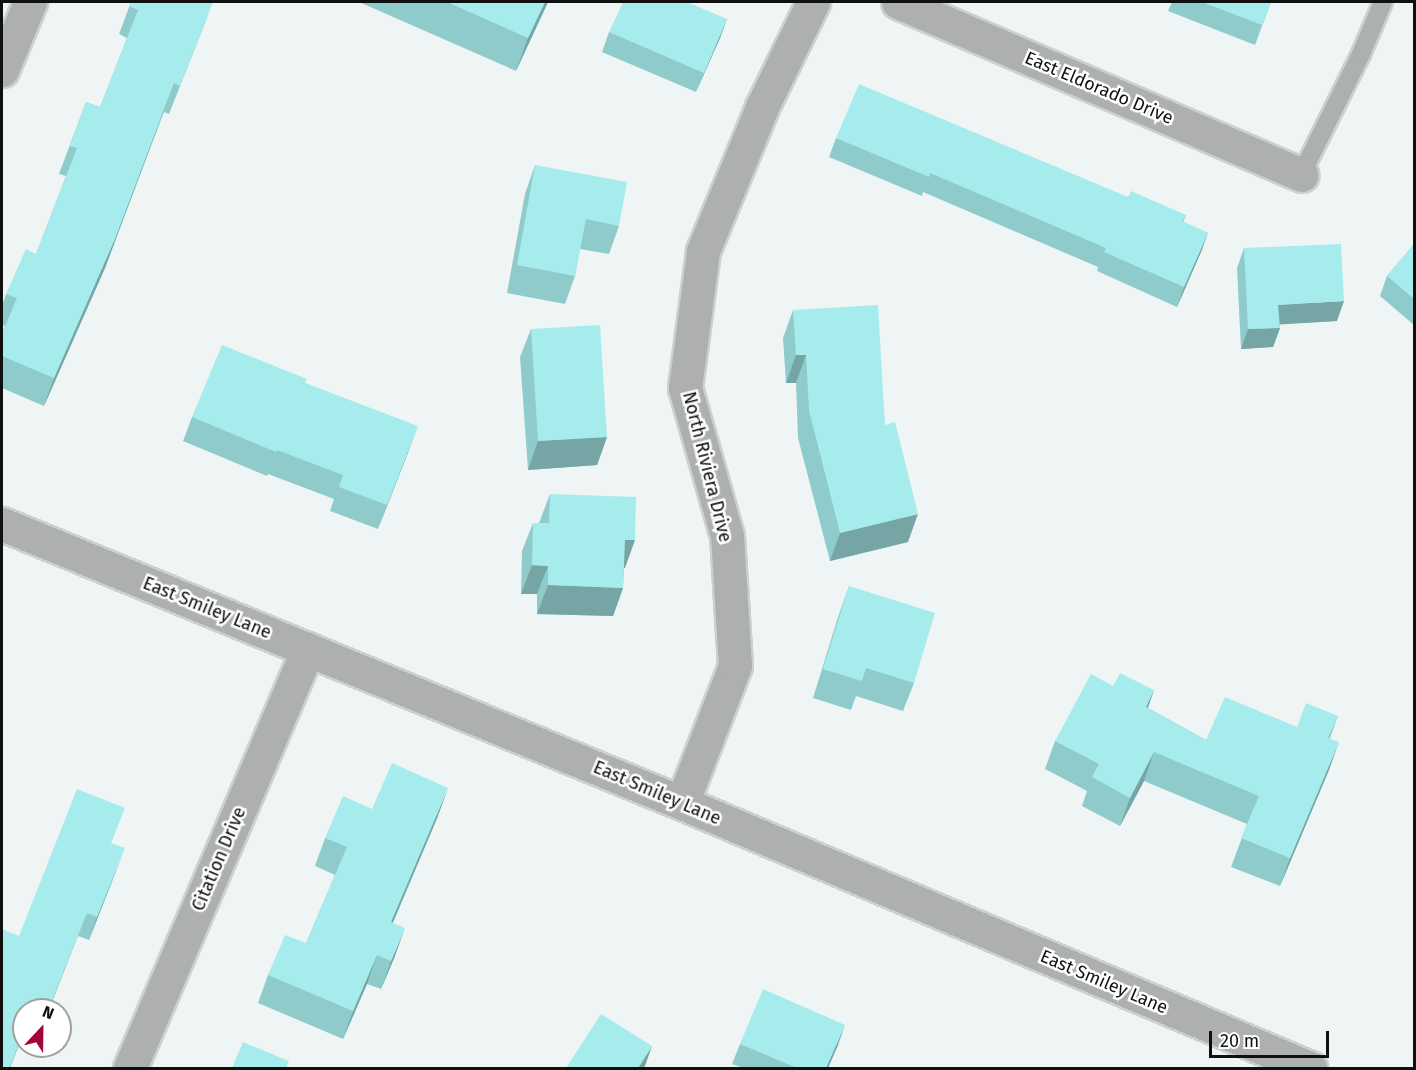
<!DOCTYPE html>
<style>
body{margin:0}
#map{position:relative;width:1416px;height:1070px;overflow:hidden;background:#eff5f5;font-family:"Fira Sans",sans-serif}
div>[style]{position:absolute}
.roads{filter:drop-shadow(2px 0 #cbd1d1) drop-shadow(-2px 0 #cbd1d1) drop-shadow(0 2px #cbd1d1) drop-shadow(0 -2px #cbd1d1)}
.service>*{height:18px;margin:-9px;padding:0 9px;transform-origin:9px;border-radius:9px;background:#aeb0b0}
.minor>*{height:33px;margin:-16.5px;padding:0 16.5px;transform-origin:16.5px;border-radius:16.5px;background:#aeb0b0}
.tertiary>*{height:33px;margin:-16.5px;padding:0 16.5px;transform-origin:16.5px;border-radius:16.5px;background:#aeb0b0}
.wall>*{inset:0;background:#90cbcb}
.shaded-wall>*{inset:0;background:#75a5a5}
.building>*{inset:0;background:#a7ecec}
span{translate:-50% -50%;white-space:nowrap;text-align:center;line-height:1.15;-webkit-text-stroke:5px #fff;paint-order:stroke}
.street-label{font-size:18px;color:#0f1111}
.frame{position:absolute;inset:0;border:3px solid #0f1111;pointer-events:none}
.north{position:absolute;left:12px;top:998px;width:60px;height:60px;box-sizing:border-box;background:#fff;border:2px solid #9fa0a0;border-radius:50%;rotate:22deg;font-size:16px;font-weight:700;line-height:24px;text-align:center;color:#0f1111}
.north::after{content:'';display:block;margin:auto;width:21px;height:27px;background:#a2043a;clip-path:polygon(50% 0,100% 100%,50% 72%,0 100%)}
.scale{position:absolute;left:1209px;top:1031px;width:120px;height:27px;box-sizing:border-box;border:3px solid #0f1111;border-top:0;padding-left:8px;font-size:18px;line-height:21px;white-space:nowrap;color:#0f1111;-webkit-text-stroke:4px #fff;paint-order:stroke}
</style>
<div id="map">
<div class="roads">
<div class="service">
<i style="left:1301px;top:175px;width:135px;rotate:-63.6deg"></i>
<i style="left:1361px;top:54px;width:56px;rotate:-67.1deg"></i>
</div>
<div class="minor">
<i style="left:898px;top:2px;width:439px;rotate:23.2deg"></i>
<i style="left:2px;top:70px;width:74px;rotate:-67.6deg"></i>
<i style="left:682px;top:803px;width:147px;rotate:-68.9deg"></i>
<i style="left:735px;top:666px;width:130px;rotate:-93.5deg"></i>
<i style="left:727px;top:536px;width:154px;rotate:-105.8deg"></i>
<i style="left:685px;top:388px;width:138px;rotate:-82.5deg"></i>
<i style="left:703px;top:251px;width:156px;rotate:-67.7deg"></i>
<i style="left:762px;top:107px;width:117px;rotate:-64.1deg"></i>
<i style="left:130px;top:1068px;width:455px;rotate:-67deg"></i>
</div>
<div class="tertiary">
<i style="left:2px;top:524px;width:735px;rotate:22.31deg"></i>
<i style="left:682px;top:803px;width:682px;rotate:22.88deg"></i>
</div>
</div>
<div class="wall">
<i style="clip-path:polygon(131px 2px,207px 18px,169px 114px,164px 112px,105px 268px,44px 406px,2px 388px,2px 334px,5px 326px,2px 325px,2px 306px,6px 294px,36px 254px,66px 176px,59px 174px,86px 102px,100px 107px,127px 38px,119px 34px)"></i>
<i style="clip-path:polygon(359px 2px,548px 2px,516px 71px)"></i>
<i style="clip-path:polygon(1172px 2px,1271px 2px,1255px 45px,1168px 11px)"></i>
<i style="clip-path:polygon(727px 19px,720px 38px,696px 92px,602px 52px,609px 32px)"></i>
<i style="clip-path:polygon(836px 138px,1128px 197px,1186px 215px,1183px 222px,1208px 233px,1201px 252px,1177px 307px,1097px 271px,1098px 267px,923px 192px,922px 196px,829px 157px)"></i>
<i style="clip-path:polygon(535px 165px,619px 226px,609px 254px,580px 249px,575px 276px,565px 304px,507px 293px,525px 194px)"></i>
<i style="clip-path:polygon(1414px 244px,1414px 325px,1380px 296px,1387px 276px)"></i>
<i style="clip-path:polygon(1244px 248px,1337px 321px,1280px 324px,1280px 328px,1273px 347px,1241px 349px,1237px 268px)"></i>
<i style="clip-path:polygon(793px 310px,885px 425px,908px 542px,830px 561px,798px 438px,796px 383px,786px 383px,783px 338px)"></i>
<i style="clip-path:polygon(531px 329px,607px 437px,597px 465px,528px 470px,520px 357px)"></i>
<i style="clip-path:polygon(305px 383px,409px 450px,378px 529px,330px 511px,334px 499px,268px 474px,267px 476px,183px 441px,192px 417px)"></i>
<i style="clip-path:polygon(550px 494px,625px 568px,624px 568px,623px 588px,613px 616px,537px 614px,537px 594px,521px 594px,522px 551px,533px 523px,539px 523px)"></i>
<i style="clip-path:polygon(849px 586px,914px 683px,903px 711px,856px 696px,851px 710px,813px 698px,839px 614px)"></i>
<i style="clip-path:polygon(1113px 686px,1154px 690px,1148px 708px,1206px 740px,1297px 727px,1338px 716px,1330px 738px,1329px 770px,1280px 886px,1231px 867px,1247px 824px,1144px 781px,1120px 826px,1082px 806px,1087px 791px,1045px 769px,1055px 741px)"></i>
<i style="clip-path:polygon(372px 809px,438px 816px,393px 923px,395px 956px,381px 989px,367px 984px,343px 1039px,258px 1003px,268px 975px,306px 943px,335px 875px,315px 866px,325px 838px)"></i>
<i style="clip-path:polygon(112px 843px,116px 871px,89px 940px,78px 936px,49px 1010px,24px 1010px,24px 1033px,10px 1068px,2px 1068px,19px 936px)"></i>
<i style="clip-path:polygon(740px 1044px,838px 1045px,828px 1068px,744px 1068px,732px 1064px)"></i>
</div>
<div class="shaded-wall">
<i style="clip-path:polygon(545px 2px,548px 2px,516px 71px,528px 38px)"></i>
<i style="clip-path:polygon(727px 19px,720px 38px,696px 92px,704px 73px)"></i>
<i style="clip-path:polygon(174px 83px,105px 268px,44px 406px,54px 378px)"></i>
<i style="clip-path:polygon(1208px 233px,1201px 252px,1177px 307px,1184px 287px)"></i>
<i style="clip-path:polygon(1344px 301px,1337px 321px,1271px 325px,1278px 305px)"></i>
<i style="clip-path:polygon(1280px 328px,1273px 347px,1241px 349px,1248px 329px)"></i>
<i style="clip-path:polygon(796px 355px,806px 355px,796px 383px,786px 383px)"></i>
<i style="clip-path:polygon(418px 426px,409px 450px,378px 529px,387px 505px)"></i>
<i style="clip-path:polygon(607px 437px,597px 465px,528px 470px,538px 441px)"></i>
<i style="clip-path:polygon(918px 514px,908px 542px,830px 561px,840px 533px)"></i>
<i style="clip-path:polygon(625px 540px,635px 540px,625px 568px,614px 568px)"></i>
<i style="clip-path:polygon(532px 565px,548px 566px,537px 594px,521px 594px)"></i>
<i style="clip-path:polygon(548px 585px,623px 588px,613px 616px,537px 614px)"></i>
<i style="clip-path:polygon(1154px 690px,1144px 718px,1146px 707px)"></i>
<i style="clip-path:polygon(1339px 742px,1329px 770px,1280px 886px,1290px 858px)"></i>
<i style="clip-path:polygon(1154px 752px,1144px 781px,1120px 826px,1130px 798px)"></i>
<i style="clip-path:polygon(448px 788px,438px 816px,381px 950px,391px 922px)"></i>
<i style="clip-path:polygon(125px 848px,89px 940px,97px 917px)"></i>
<i style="clip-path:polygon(405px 928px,395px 956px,381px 989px,391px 961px)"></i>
<i style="clip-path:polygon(377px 955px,367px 984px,343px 1039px,353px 1011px)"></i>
<i style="clip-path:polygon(845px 1025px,838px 1045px,828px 1068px,826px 1068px)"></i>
<i style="clip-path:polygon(652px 1046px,645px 1066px,643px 1068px,638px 1068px)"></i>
</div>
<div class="building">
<i style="clip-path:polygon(131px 2px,213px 2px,180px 86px,174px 83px,115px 239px,54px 378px,2px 356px,2px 334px,17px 298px,6px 294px,26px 249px,36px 254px,77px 148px,70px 146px,86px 102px,100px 107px,138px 10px,129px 6px)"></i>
<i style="clip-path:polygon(447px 2px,545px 2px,528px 38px)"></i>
<i style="clip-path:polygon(623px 2px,687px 2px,727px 19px,704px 73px,609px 32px)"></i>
<i style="clip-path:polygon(1202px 2px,1271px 2px,1262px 25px)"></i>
<i style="clip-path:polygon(859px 84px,1128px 197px,1131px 191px,1186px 215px,1182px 221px,1208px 233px,1184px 287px,1104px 252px,1106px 248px,930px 173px,929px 177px,836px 138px)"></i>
<i style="clip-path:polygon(535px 165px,627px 182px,619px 226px,586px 219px,575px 276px,517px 265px)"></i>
<i style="clip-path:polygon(1341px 244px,1344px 301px,1278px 305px,1280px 328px,1248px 329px,1244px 248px)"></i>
<i style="clip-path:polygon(1414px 244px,1414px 299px,1387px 276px)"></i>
<i style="clip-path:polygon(878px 305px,885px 425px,895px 422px,918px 514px,840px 533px,809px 410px,806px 355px,796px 355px,793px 310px)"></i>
<i style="clip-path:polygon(600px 325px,607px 437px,538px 441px,531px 329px)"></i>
<i style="clip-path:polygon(222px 345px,307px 379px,305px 383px,418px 426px,387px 505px,339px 487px,343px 475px,277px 450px,276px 452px,192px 417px)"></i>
<i style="clip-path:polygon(550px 494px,636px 497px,635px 540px,625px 540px,623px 588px,548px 585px,548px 566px,532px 565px,533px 523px,549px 523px)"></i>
<i style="clip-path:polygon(849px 586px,935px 613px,914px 683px,866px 668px,862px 681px,823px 669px)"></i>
<i style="clip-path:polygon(1120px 673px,1154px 690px,1146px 707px,1206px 740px,1225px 697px,1297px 727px,1306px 703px,1338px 716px,1328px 738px,1339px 742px,1290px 858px,1241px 838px,1259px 796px,1154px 752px,1130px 798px,1092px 777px,1099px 764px,1055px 741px,1091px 674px,1113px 686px)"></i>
<i style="clip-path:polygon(392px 763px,448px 788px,391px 922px,405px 928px,391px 961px,377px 955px,353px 1011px,268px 975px,285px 935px,306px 943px,347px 847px,325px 838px,343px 796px,372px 809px)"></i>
<i style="clip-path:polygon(77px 789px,125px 808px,111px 843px,125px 848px,97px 917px,87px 913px,48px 1010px,40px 1010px,33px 1007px,32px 1010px,24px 1010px,24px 1031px,9px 1068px,2px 1068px,2px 929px,19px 936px)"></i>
<i style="clip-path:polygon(763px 989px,845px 1025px,826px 1068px,797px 1068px,740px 1044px)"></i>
<i style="clip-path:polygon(601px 1014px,652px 1046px,638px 1068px,566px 1068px)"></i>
<i style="clip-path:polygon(243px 1042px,289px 1061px,286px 1068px,232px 1068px)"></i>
</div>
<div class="street-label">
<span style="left:1099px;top:88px;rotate:23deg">East Eldorado Drive</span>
<span style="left:707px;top:467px;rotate:76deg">North Riviera Drive</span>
<span style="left:207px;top:608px;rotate:22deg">East Smiley Lane</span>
<span style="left:657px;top:793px;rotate:23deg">East Smiley Lane</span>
<span style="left:219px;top:859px;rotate:-67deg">Citation Drive</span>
<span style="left:1104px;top:982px;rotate:23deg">East Smiley Lane</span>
</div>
<div class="frame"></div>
<div class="north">N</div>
<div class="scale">20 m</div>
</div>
